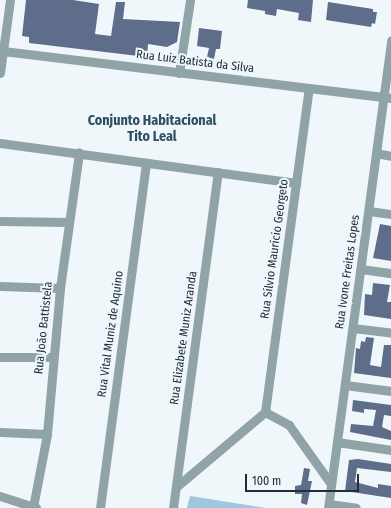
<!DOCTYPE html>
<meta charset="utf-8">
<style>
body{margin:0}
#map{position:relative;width:391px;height:508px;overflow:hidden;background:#eff7fb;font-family:"Fira Sans Condensed",sans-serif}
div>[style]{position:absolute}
.forest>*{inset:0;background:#9ec7e0}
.building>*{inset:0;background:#5d6d8a}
.minor>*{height:9px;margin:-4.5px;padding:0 4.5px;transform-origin:4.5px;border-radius:4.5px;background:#90a3a6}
span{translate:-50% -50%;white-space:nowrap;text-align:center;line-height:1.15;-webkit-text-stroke:4px #eff7fb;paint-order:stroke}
.street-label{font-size:12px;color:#212f38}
.quarter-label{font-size:14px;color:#2e4f62;font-weight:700}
.scale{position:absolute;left:245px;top:474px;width:114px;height:18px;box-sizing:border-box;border:2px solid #212f38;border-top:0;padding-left:5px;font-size:12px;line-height:14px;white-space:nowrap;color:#212f38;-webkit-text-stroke:3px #eff7fb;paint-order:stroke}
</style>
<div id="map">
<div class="forest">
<i style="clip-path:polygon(190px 496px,266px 508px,187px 508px)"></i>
</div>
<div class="building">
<i style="clip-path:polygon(26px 0,73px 0,99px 4px,95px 34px,111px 36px,116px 2px,125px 2px,123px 19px,180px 22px,177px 42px,167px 47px,148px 44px,147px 57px,29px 43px,29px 37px,22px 36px)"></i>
<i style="clip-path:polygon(248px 0,313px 0,311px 22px,298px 20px,299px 13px,277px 9px,276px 16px,265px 14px,265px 11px,247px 8px)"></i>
<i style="clip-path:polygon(328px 2px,373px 9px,373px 12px,377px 12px,375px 24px,372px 23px,371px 27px,326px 20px)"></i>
<i style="clip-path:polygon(199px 28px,222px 31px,220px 49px,216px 49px,214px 59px,207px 57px,209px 48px,197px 46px)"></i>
<i style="clip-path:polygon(380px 224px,391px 226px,391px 261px,373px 258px)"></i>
<i style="clip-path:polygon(373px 283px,390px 285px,387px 302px,391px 302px,391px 319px,364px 315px,365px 294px,372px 295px)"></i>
<i style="clip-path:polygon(366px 337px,374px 338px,370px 365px,381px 367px,384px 345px,391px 345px,391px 378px,354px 373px,356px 348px,360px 349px,361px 341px,365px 342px)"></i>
<i style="clip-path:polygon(353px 400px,391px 405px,391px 416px,384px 415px,382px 427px,391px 431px,391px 440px,350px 432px,351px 424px,373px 426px,376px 410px,364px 409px,364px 413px,352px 411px)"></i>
<i style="clip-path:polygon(358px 459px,391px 464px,391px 472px,357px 468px,355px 482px,378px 488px,378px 484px,391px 486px,391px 498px,345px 491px,349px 460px)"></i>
<i style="clip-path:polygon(304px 468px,310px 469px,308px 481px,312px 481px,307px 505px,301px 503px,302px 494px,295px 494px,295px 486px,301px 485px)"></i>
</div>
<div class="minor">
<i style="left:3px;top:51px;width:391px;rotate:6.9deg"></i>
<i style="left:0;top:73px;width:74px;rotate:-82.2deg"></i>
<i style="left:179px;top:73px;width:74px;rotate:-81.4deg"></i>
<i style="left:0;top:143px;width:299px;rotate:7.7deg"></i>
<i style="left:376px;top:153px;width:15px;rotate:11deg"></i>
<i style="left:369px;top:211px;width:22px;rotate:8deg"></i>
<i style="left:0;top:221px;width:68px;rotate:0.8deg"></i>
<i style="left:361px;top:269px;width:30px;rotate:8deg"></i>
<i style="left:0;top:286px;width:60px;rotate:1.9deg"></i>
<i style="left:353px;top:328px;width:38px;rotate:7deg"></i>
<i style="left:0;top:357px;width:53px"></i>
<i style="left:345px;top:385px;width:46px;rotate:7.4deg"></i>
<i style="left:265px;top:412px;width:327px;rotate:-82.3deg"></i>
<i style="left:265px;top:412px;width:27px;rotate:28deg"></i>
<i style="left:289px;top:425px;width:72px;rotate:54.6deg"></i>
<i style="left:0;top:432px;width:47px;rotate:2.4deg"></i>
<i style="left:337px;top:442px;width:55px;rotate:8.4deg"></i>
<i style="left:176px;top:487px;width:116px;rotate:-40.1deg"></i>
<i style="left:0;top:496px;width:38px;rotate:18deg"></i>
<i style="left:329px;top:504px;width:27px;rotate:8deg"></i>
<i style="left:33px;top:507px;width:74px;rotate:-79.1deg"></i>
<i style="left:47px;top:434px;width:147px;rotate:-84.9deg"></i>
<i style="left:60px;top:288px;width:137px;rotate:-82deg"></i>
<i style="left:100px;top:508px;width:348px;rotate:-82.4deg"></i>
<i style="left:173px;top:508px;width:339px;rotate:-82.4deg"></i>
<i style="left:328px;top:508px;width:472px;rotate:-82.3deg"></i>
</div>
<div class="street-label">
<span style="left:195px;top:62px;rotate:7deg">Rua Luiz Batista da Silva</span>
<span style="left:275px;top:249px;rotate:-82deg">Rua Sílvio Maurício Georgeto</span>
<span style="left:348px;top:272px;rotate:-82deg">Rua Ivone Freitas Lopes</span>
<span style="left:44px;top:328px;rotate:-84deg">Rua João Battistela</span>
<span style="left:111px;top:334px;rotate:-82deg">Rua Vital Muniz de Aquino</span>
<span style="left:184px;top:338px;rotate:-82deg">Rua Elizabete Muniz Aranda</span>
</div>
<div class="quarter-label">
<span style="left:152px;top:129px">Conjunto Habitacional<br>Tito Leal</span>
</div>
<div class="scale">100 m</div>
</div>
